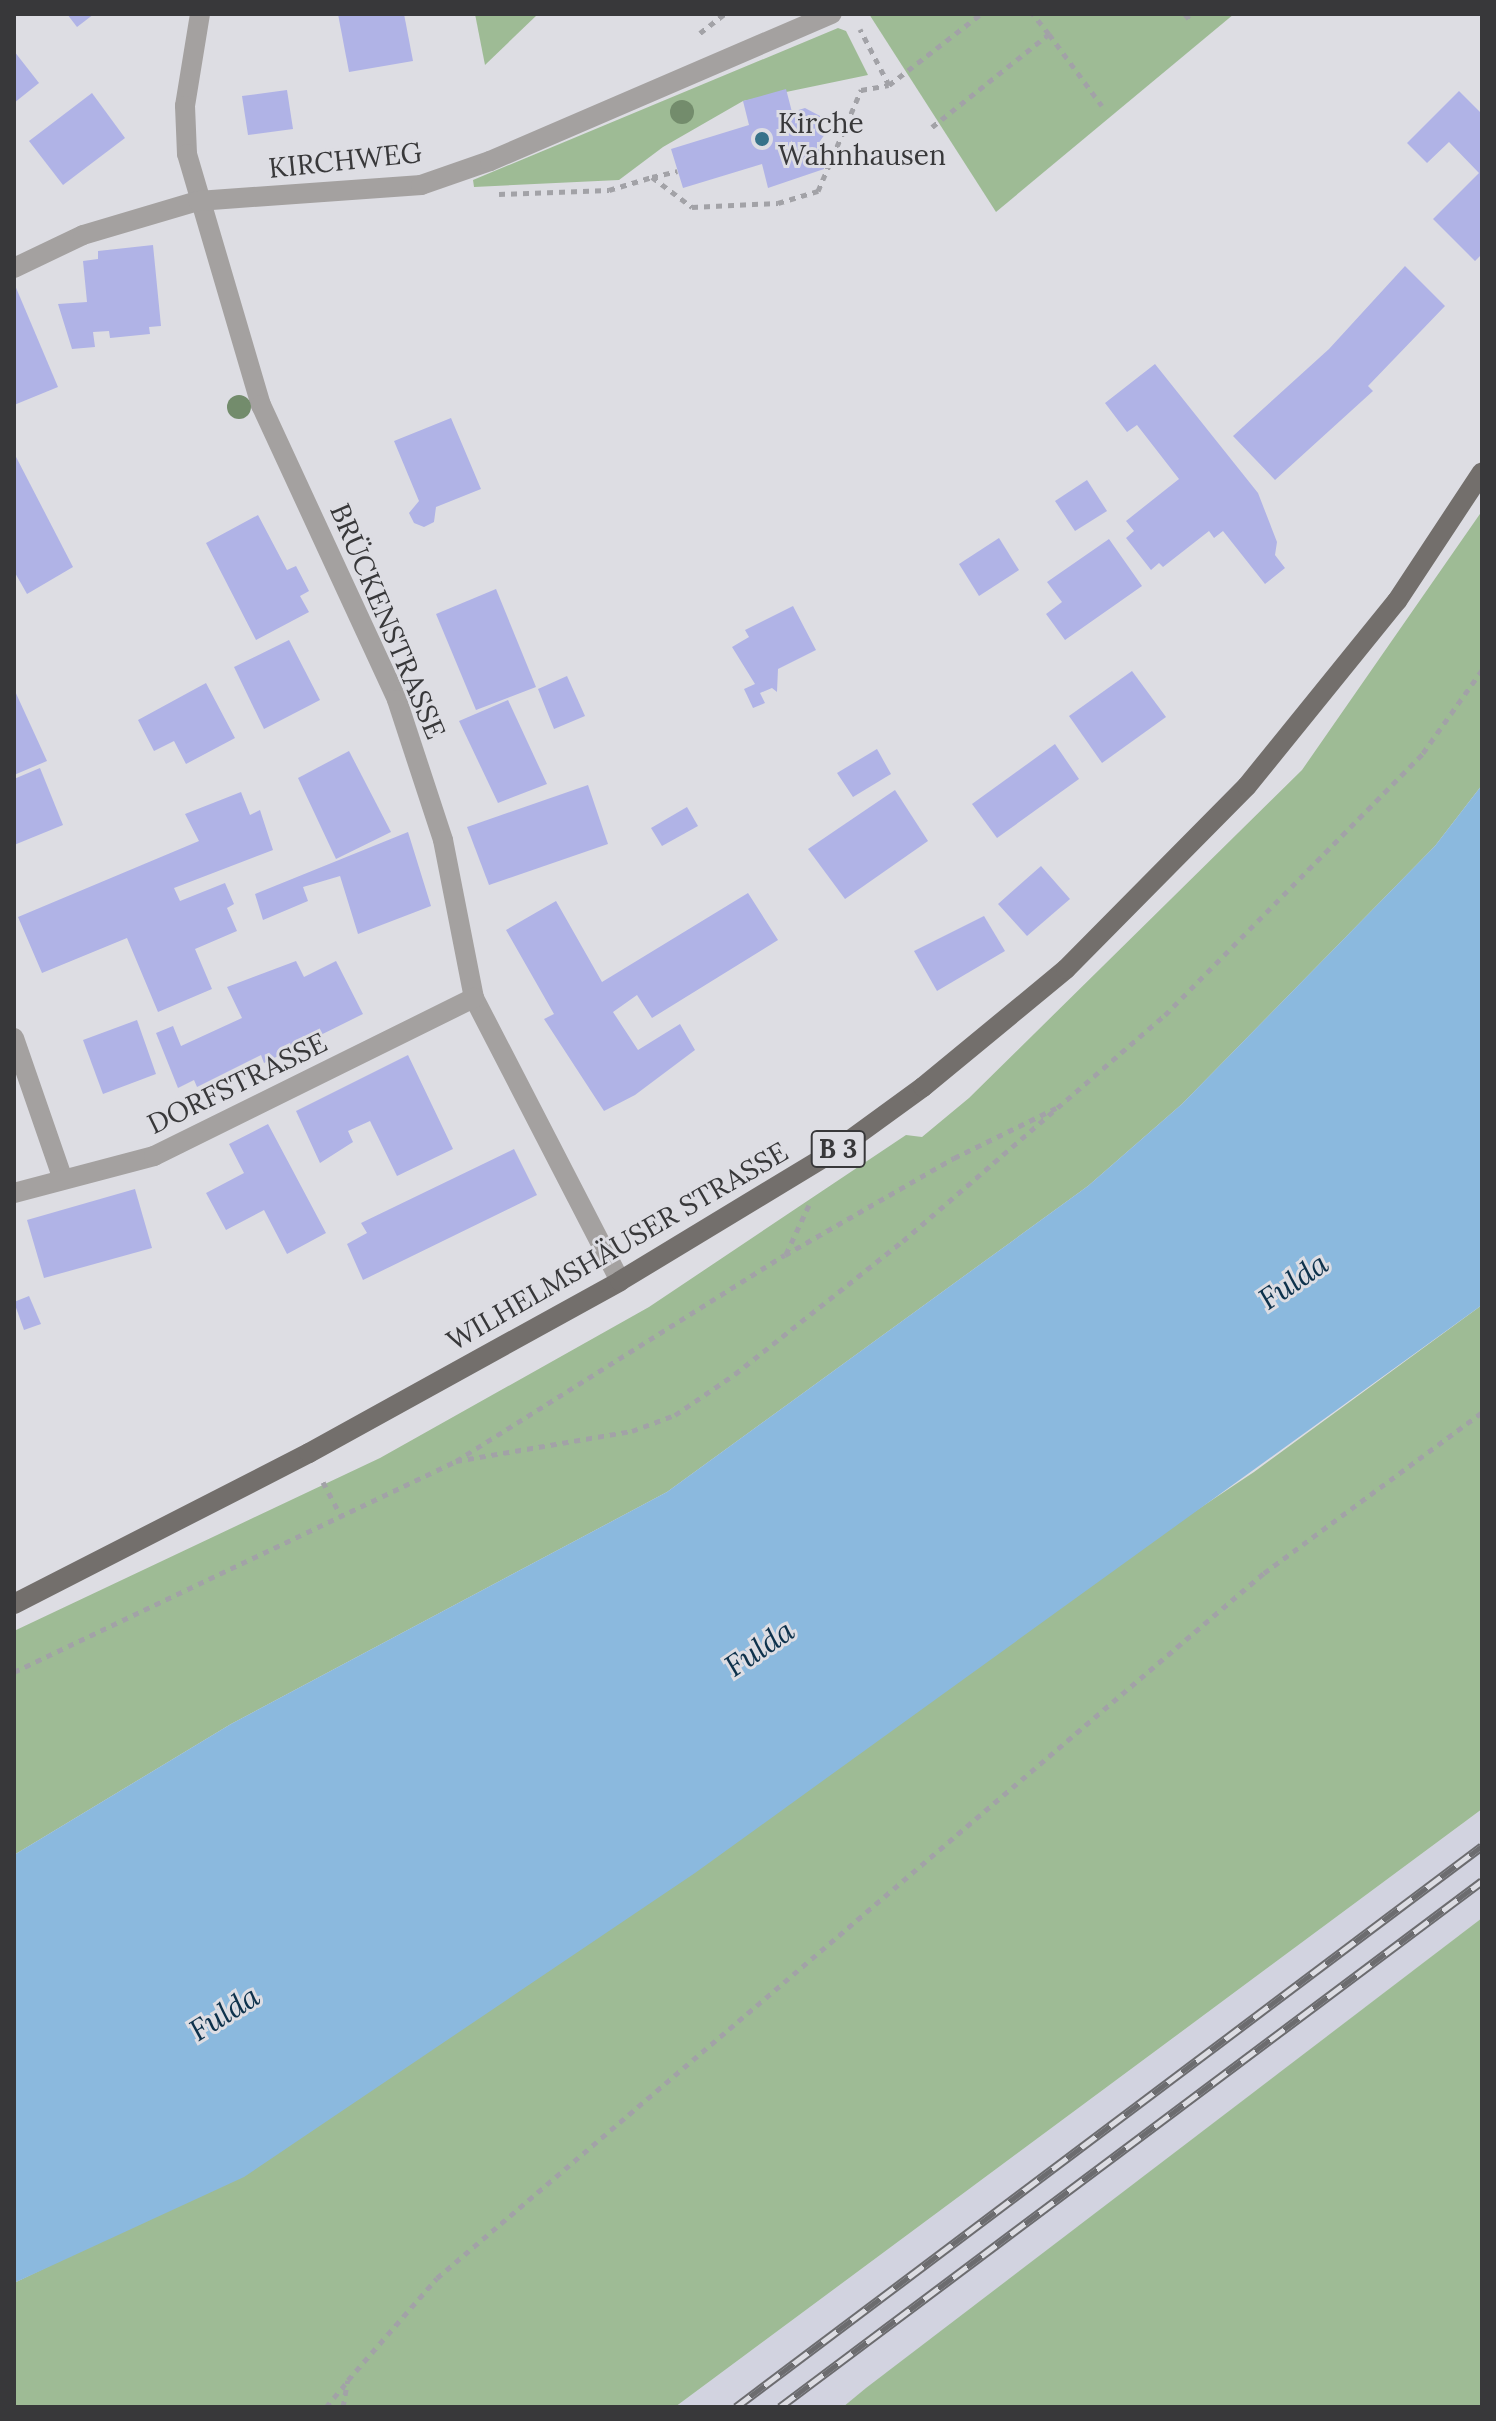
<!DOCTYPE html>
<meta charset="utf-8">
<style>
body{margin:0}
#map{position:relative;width:1496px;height:2421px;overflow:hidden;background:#dddde3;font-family:Lora,serif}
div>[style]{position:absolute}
.built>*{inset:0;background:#d2d3e0}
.green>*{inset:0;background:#9ebb95}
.water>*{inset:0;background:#8bb9de}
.building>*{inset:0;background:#b0b3e6}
.path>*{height:5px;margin-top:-2.5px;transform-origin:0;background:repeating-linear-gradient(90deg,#a2a2a7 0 6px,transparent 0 12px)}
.minor>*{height:20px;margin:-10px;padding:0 10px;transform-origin:10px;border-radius:10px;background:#a4a1a0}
.major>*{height:20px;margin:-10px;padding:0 10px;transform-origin:10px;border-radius:10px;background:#736f6c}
.rail>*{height:9px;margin-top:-4.5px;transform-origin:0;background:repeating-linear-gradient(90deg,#dddde3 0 18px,#6c6c6f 0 36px);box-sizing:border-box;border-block:2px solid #6c6c6f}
.trees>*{width:24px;height:24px;margin:-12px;border-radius:50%;background:#738c6c}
.dots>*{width:22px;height:22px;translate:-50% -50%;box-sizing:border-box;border:4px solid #dddde3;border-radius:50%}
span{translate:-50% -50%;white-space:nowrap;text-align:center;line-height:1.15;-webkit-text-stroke:6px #dddde3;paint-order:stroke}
.shield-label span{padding:2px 6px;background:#dddde3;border:2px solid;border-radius:6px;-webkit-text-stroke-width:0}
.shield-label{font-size:26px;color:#38383a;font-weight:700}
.poi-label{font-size:28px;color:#38383a}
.left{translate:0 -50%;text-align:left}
.street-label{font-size:28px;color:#38383a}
.water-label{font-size:30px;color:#0d314b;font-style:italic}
.frame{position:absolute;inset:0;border:16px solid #38383a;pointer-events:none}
</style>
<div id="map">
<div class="built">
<i style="clip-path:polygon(1482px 1809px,1482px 1918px,843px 2407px,675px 2407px)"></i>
</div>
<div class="green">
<i style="clip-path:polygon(475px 14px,538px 14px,485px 65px)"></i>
<i style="clip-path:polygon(869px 14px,1234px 14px,996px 212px)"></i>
<i style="clip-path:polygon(838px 28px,846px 31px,868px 75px,743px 101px,663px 147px,619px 180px,474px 187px,473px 180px)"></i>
<i style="clip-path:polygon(1482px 511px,1482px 785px,1435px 846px,1182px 1104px,1088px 1186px,667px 1492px,231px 1724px,14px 1855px,14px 1631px,380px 1458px,649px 1307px,906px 1135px,922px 1137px,969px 1098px,1302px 770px)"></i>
<i style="clip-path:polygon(1482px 1305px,1482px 1809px,675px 2407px,14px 2407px,14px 2283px,97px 2243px,1254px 1472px)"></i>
<i style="clip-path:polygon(1482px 1918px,1482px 2407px,843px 2407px,866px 2388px)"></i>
</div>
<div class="water">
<i style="clip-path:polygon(1482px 785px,1482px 1305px,695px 1873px,244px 2177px,14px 2283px,14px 1855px,231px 1724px,667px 1492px,1088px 1186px,1182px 1104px,1435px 846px)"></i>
</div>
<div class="building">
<i style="clip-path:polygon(67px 14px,94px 14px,77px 27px)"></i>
<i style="clip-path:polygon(338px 14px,404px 14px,413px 61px,349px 72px)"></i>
<i style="clip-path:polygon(14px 51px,39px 83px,14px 103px)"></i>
<i style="clip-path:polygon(786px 89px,792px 112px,805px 108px,820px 116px,825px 134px,818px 144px,829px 150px,824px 169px,768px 188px,762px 164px,683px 188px,671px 149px,749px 125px,743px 101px)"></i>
<i style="clip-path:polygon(287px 90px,293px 129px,248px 135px,242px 96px)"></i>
<i style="clip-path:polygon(1459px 91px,1482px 114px,1482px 254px,1475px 261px,1433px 219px,1479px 173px,1449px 142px,1427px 163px,1407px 143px)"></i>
<i style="clip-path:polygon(92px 93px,125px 138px,63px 185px,29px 141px)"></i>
<i style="clip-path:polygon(153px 245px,161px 326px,149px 327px,150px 334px,110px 338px,109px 331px,93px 332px,95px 347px,72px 349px,58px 304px,87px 302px,83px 261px,98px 259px,98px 251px)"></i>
<i style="clip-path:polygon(1405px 266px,1445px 306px,1368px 386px,1373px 391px,1275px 480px,1233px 436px,1329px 349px)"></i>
<i style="clip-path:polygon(14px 283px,58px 387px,14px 405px)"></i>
<i style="clip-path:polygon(1155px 364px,1258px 493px,1277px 542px,1275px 555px,1285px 568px,1265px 584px,1223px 531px,1214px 538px,1209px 531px,1163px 567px,1159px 563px,1151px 570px,1126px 538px,1134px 531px,1126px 521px,1179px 479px,1137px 425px,1127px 432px,1105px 403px)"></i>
<i style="clip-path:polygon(451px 418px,481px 489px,436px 507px,434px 522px,424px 527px,414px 523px,409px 513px,419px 501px,394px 441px)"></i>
<i style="clip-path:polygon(14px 453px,73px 567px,27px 594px,14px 571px)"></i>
<i style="clip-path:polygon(1087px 480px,1107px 511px,1075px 531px,1055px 501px)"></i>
<i style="clip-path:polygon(258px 515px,287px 570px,296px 566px,309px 591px,300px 596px,309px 612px,256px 640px,206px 543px)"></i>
<i style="clip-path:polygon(999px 538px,1019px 570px,979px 596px,959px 564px)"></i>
<i style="clip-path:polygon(1109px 539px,1142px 586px,1065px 640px,1046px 614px,1062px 602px,1047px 582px)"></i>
<i style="clip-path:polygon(496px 589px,536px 687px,476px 710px,436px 614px)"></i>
<i style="clip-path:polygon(793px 606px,816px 650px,778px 669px,777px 692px,772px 688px,760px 693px,765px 703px,753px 708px,744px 689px,755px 684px,732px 647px,749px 637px,745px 630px)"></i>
<i style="clip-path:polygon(289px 640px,320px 700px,264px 729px,234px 667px)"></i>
<i style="clip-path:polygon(1132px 671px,1166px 717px,1102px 763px,1069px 716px)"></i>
<i style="clip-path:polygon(567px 676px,585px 716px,554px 729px,538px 689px)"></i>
<i style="clip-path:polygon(206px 683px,235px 738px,186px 764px,174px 741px,154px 751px,138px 720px)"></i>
<i style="clip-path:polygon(14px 689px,47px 761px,14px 775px)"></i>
<i style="clip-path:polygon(508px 700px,547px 784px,498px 803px,459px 721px)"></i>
<i style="clip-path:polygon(1055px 744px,1079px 779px,997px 838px,972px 804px)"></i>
<i style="clip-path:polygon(877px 749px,891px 774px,853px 797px,837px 773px)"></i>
<i style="clip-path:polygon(349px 751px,391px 832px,336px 859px,298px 778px)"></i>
<i style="clip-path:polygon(40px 768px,63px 825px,14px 845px,14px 779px)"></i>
<i style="clip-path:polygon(588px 785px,608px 844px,489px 885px,467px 827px)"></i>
<i style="clip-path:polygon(895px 790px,928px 841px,845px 899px,808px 849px)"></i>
<i style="clip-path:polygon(241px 792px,250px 815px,260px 810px,273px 850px,174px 888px,180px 901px,225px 883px,234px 904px,227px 908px,237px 931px,195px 949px,212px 989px,158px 1012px,127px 938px,42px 973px,18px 917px,199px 841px,185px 814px)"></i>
<i style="clip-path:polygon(687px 807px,698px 826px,662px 846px,651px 828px)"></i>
<i style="clip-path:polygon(408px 832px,431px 906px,358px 934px,340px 876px,303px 887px,308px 901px,263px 920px,255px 894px)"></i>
<i style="clip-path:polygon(1041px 866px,1070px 899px,1027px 936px,998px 904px)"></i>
<i style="clip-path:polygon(748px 893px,778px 940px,652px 1018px,637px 995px,613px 1012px,638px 1050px,680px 1024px,695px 1050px,635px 1095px,604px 1111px,544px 1019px,554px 1014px,506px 930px,556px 901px,602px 982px)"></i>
<i style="clip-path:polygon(984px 916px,1005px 951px,937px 991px,914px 951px)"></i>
<i style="clip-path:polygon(296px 961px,304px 977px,336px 961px,363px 1014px,264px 1063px,261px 1055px,197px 1087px,194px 1080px,178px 1088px,156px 1033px,173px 1026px,181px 1046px,242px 1018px,227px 987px)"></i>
<i style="clip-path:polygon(137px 1020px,156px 1074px,103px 1094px,83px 1040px)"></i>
<i style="clip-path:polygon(408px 1055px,453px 1149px,397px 1176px,370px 1121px,348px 1131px,353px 1142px,320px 1163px,296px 1111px)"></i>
<i style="clip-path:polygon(268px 1124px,326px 1233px,287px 1254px,264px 1210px,226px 1230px,206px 1193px,244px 1173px,229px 1144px)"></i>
<i style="clip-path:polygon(514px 1149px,537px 1195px,363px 1280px,347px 1244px,367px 1233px,361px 1223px)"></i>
<i style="clip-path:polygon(135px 1189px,152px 1248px,44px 1278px,27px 1220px)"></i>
<i style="clip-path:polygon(29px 1296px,41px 1324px,24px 1330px,14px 1302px)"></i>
</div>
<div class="path">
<i style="left:1185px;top:14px;width:9px;rotate:49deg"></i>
<i style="left:700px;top:33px;width:31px;rotate:-38deg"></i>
<i style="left:1049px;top:34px;width:89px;rotate:53.6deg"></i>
<i style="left:889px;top:85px;width:116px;rotate:-37.7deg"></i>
<i style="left:932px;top:127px;width:149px;rotate:-38.5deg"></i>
<i style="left:1049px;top:34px;width:26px;rotate:-129deg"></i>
<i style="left:652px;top:177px;width:26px;rotate:-13deg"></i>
<i style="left:499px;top:194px;width:110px;rotate:-2.1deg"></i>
<i style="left:609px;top:190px;width:45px;rotate:-16.8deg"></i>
<i style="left:652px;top:177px;width:50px;rotate:36.9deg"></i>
<i style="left:692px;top:207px;width:86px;rotate:-2.7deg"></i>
<i style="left:778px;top:203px;width:42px;rotate:-16.7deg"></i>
<i style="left:818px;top:191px;width:110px;rotate:-66.9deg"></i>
<i style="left:861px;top:90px;width:28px;rotate:-10deg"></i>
<i style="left:889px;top:85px;width:63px;rotate:-117.4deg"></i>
<i style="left:786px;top:1254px;width:54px;rotate:-64.9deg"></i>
<i style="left:456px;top:1461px;width:179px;rotate:-9.7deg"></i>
<i style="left:632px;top:1431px;width:46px;rotate:-20.4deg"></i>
<i style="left:675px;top:1415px;width:73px;rotate:-34.3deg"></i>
<i style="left:735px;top:1374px;width:214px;rotate:-38.4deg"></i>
<i style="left:903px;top:1241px;width:346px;rotate:-40.8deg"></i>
<i style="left:1165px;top:1015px;width:368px;rotate:-45.4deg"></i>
<i style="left:1423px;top:753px;width:102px;rotate:-54.6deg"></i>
<i style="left:323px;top:1482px;width:38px;rotate:62deg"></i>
<i style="left:14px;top:1672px;width:490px;rotate:-25.5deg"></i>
<i style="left:456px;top:1461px;width:388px;rotate:-32.1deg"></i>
<i style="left:785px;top:1255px;width:195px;rotate:-29.9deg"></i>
<i style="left:954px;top:1158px;width:114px;rotate:-26.1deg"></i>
<i style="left:326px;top:2407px;width:31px;rotate:-50deg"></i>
<i style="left:343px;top:2407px;width:27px;rotate:-80deg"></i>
<i style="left:348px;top:2380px;width:135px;rotate:-48.9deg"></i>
<i style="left:437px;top:2278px;width:1087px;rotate:-40.45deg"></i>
<i style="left:1264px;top:1573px;width:271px;rotate:-36.4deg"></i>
</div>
<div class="minor">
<i style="left:200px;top:14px;width:93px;rotate:99.3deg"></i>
<i style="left:185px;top:106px;width:48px;rotate:87.6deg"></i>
<i style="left:187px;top:154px;width:262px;rotate:73.6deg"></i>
<i style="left:261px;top:405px;width:325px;rotate:65.2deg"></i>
<i style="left:397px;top:700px;width:147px;rotate:71.8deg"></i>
<i style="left:443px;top:840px;width:161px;rotate:78.9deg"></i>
<i style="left:474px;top:998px;width:318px;rotate:62.7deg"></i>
<i style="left:14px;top:268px;width:76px;rotate:-25.6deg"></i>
<i style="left:83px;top:235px;width:120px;rotate:-16.5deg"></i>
<i style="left:198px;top:201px;width:224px;rotate:-4.1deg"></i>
<i style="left:421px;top:185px;width:73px;rotate:-19.2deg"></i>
<i style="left:490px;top:161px;width:372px;rotate:-23.3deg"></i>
<i style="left:14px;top:1038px;width:147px;rotate:70.9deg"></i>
<i style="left:14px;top:1193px;width:145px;rotate:-14.8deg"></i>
<i style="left:154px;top:1156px;width:357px;rotate:-26.3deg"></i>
</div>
<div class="major">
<i style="left:14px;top:1604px;width:331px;rotate:-27.1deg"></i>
<i style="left:309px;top:1453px;width:355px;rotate:-28.9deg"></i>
<i style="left:620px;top:1281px;width:251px;rotate:-31.2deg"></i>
<i style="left:835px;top:1151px;width:109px;rotate:-36deg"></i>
<i style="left:923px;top:1087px;width:185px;rotate:-39.5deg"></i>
<i style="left:1066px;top:969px;width:257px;rotate:-45.3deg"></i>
<i style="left:1247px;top:786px;width:238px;rotate:-51deg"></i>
<i style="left:1397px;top:601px;width:154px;rotate:-56.6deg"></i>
</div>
<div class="rail">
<i style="left:736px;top:2407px;width:933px;rotate:-36.94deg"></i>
<i style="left:780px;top:2407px;width:877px;rotate:-36.84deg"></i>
</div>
<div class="trees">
<i style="left:682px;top:112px"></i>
<i style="left:239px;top:407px"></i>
</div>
<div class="dots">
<i style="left:762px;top:139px;background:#36728a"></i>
</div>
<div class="shield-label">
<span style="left:838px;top:1149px">B 3</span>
</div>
<div class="poi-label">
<span class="left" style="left:778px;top:139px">Kirche<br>Wahnhausen</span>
</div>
<div class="street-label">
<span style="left:345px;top:160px;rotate:-6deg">KIRCHWEG</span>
<span style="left:388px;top:621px;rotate:67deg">BRÜCKENSTRASSE</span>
<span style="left:237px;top:1083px;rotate:-26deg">DORFSTRASSE</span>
<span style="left:617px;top:1246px;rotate:-30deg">WILHELMSHÄUSER STRASSE</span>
</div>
<div class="water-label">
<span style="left:1293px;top:1281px;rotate:-34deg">Fulda</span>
<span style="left:759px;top:1648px;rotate:-34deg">Fulda</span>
<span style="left:224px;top:2013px;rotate:-32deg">Fulda</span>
</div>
<div class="frame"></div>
</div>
